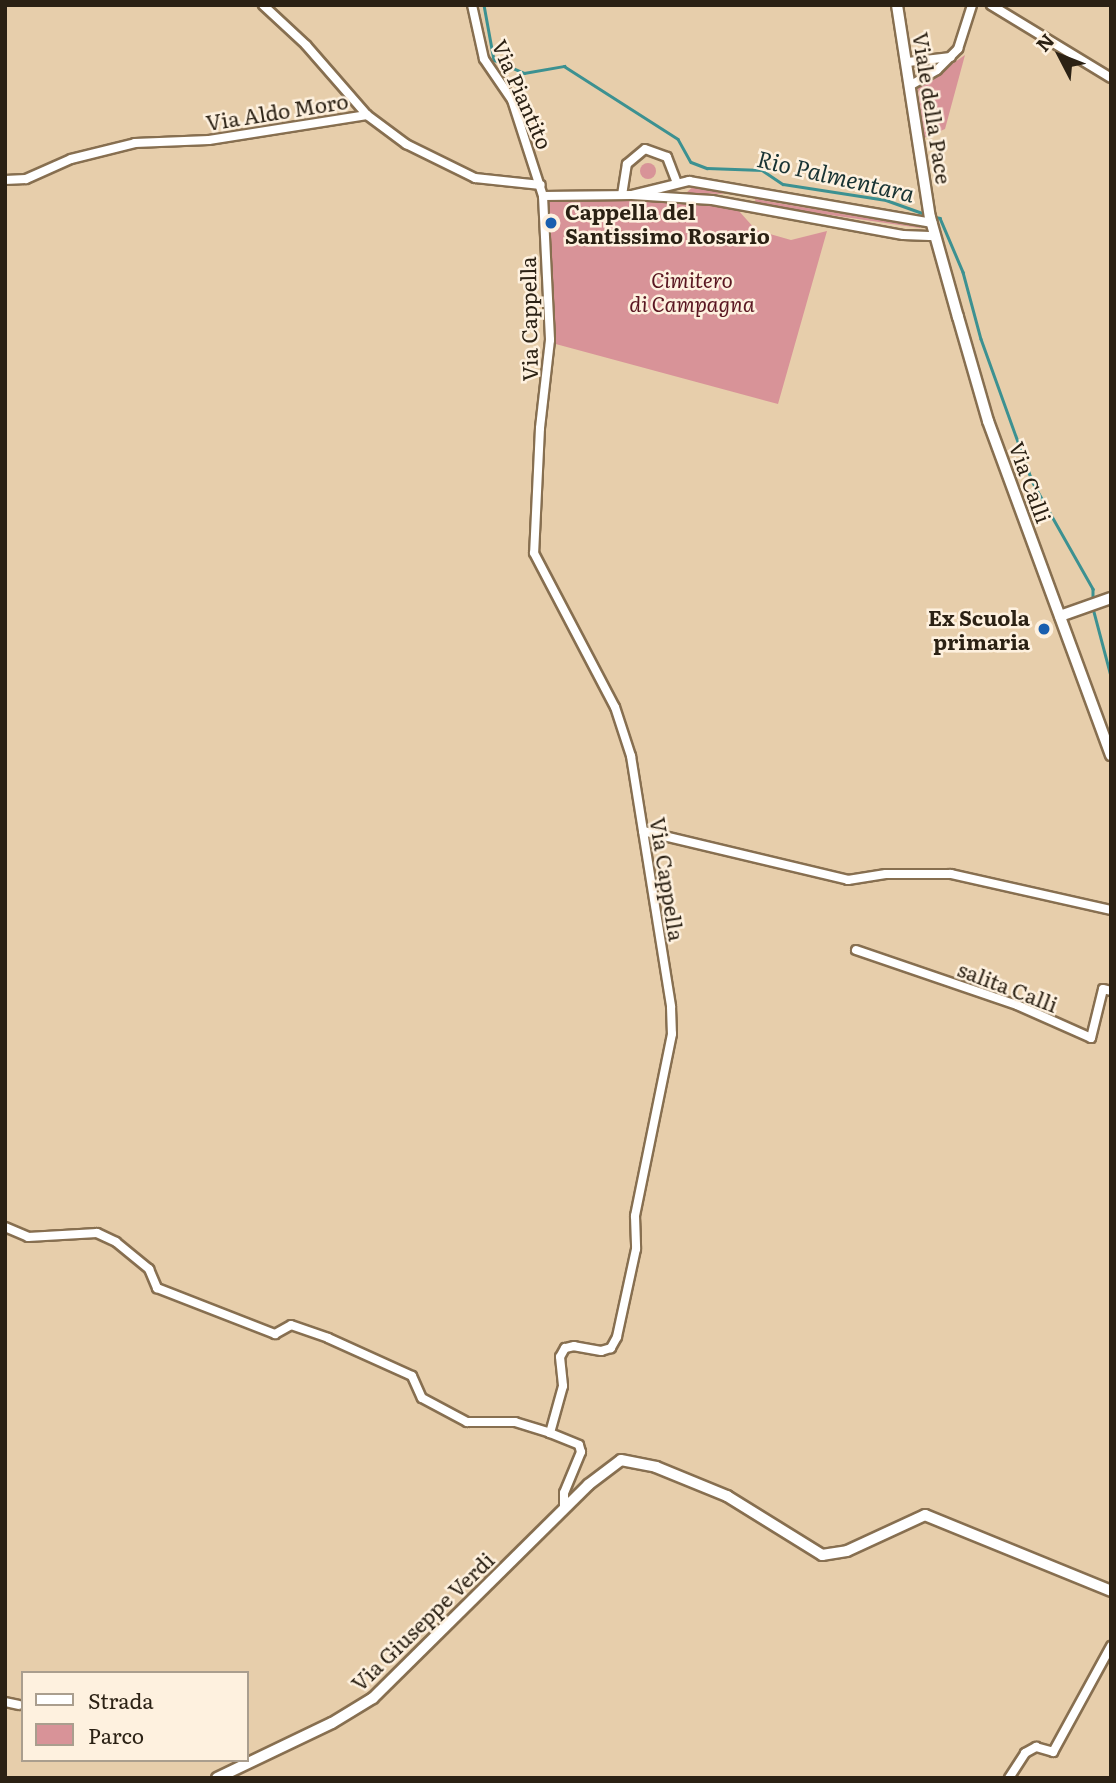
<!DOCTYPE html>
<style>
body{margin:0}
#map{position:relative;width:1116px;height:1783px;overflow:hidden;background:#e7ceab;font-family:Literata,serif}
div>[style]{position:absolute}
.green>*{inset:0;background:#d89398}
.round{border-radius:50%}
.stream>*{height:2.5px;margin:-1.25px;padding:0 1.25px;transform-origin:1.25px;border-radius:1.25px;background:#3c9191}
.roads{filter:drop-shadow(2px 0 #876f50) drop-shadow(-2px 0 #876f50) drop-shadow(0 2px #876f50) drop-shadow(0 -2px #876f50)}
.street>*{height:8px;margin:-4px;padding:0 4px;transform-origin:4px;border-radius:4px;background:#fff}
.secondary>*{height:10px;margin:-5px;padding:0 5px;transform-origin:5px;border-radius:5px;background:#fff}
.dots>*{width:19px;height:19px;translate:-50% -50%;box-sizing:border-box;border:4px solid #fef1df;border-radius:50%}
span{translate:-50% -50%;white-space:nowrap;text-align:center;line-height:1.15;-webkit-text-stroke:5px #fef1df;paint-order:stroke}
.street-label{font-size:21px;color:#2b2114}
.poi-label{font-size:21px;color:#2b2114;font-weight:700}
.left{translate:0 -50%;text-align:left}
.right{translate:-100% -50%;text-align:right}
.park-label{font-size:21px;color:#5a1621;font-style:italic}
.water-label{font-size:23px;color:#183333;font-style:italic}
.frame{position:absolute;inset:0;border:7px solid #2b2114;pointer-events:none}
.legend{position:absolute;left:21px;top:1671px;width:228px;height:91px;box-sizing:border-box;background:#fef1df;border:2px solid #aa9e8e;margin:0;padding:9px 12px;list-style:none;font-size:21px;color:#2b2114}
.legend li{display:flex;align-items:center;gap:14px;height:35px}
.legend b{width:35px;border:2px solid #aa9e8e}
.north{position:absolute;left:1025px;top:21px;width:70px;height:70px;-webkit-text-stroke:5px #fef1df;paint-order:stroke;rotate:312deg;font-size:19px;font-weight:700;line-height:28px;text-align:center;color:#2b2114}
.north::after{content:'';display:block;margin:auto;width:24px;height:32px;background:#2b2114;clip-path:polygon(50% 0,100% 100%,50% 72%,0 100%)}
</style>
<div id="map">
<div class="green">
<i style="clip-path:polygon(965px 55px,945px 129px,924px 138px,918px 88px)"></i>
<i class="round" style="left:640px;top:163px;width:16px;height:16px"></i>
<i style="clip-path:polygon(695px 185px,700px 188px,725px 194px,686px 193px)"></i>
<i style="clip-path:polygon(755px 199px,920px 227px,920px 228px,756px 204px)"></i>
<i style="clip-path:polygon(626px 200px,727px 205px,738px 210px,756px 230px,791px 240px,827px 231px,778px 404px,552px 343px,544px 202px)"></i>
</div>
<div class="stream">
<i style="left:484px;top:5px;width:56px;rotate:79.7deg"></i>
<i style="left:494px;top:60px;width:33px;rotate:23deg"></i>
<i style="left:524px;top:73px;width:41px;rotate:-9.9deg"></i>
<i style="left:564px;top:66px;width:135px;rotate:32.6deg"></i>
<i style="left:678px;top:139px;width:26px;rotate:61deg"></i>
<i style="left:691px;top:162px;width:17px;rotate:21deg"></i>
<i style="left:707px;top:168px;width:55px;rotate:2.1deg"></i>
<i style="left:762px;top:170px;width:25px;rotate:34deg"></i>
<i style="left:783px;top:184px;width:104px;rotate:8.8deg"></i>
<i style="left:886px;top:200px;width:41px;rotate:19.7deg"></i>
<i style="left:935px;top:217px;width:5px;rotate:11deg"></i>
<i style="left:940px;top:218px;width:59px;rotate:66.9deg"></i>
<i style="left:963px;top:272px;width:69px;rotate:75deg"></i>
<i style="left:981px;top:339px;width:151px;rotate:70.2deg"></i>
<i style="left:1032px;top:481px;width:124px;rotate:60.5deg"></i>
<i style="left:1093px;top:589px;width:12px;rotate:90deg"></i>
<i style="left:1093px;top:608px;width:70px;rotate:75.2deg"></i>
</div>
<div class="roads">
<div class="street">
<i style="left:263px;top:5px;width:59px;rotate:42.9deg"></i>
<i style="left:306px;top:45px;width:93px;rotate:48.9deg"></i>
<i style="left:472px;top:5px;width:55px;rotate:77.5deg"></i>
<i style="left:484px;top:59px;width:50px;rotate:55.7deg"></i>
<i style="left:512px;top:100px;width:101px;rotate:72.1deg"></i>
<i style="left:543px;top:196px;width:144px;rotate:87.2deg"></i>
<i style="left:550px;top:340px;width:89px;rotate:96.5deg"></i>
<i style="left:540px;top:428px;width:125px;rotate:92.7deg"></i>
<i style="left:534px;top:553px;width:174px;rotate:62.3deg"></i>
<i style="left:615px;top:707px;width:52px;rotate:71.9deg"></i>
<i style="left:631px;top:756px;width:254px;rotate:80.9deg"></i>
<i style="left:671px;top:1007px;width:27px;rotate:88deg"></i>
<i style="left:672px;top:1034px;width:186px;rotate:101.5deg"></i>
<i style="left:635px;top:1216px;width:33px;rotate:88deg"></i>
<i style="left:636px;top:1249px;width:90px;rotate:102.2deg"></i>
<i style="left:617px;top:1337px;width:13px;rotate:119deg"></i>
<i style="left:611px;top:1348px;width:10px;rotate:163deg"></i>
<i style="left:601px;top:1351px;width:27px;rotate:-170deg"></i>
<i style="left:574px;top:1346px;width:9px;rotate:167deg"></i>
<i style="left:565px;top:1348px;width:10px;rotate:119deg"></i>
<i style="left:560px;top:1357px;width:29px;rotate:84deg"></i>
<i style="left:563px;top:1386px;width:49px;rotate:105.5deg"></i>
<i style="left:550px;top:1433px;width:31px;rotate:22deg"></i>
<i style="left:579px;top:1445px;width:7px;rotate:74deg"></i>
<i style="left:581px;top:1452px;width:44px;rotate:112.5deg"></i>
<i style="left:564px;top:1493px;width:16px;rotate:90deg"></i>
<i style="left:991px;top:5px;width:140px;rotate:31.3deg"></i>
<i style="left:908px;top:62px;width:43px;rotate:-6.6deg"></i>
<i style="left:911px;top:85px;width:30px;rotate:-30deg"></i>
<i style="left:937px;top:70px;width:30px;rotate:-45deg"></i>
<i style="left:958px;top:49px;width:46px;rotate:-72.3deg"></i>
<i style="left:5px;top:180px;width:21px;rotate:-3deg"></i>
<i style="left:26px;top:179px;width:49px;rotate:-24deg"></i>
<i style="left:71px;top:159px;width:66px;rotate:-14deg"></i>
<i style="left:135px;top:143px;width:74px;rotate:-2.3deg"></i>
<i style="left:209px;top:140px;width:160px;rotate:-9deg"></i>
<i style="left:367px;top:115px;width:49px;rotate:36.6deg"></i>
<i style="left:406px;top:144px;width:77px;rotate:26.2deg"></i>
<i style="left:475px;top:178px;width:66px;rotate:6.1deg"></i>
<i style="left:622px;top:195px;width:31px;rotate:-81deg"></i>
<i style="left:627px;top:164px;width:23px;rotate:-40deg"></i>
<i style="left:645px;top:149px;width:23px;rotate:20deg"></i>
<i style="left:667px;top:157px;width:28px;rotate:69deg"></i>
<i style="left:632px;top:195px;width:59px;rotate:-13.8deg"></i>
<i style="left:689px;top:181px;width:247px;rotate:9.8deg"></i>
<i style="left:543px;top:196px;width:89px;rotate:-0.6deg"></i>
<i style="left:632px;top:195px;width:80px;rotate:3.6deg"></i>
<i style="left:712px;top:200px;width:194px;rotate:10.4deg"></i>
<i style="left:903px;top:235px;width:33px;rotate:2deg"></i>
<i style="left:643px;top:831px;width:211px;rotate:13.4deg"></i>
<i style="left:848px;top:880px;width:38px;rotate:-9deg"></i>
<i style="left:886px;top:874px;width:65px"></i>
<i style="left:951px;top:874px;width:164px;rotate:12.7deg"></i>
<i style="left:856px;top:950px;width:170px;rotate:18.9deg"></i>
<i style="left:1017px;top:1005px;width:81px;rotate:24deg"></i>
<i style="left:1091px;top:1038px;width:50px;rotate:-76.2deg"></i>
<i style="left:1103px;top:989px;width:8px;rotate:14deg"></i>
<i style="left:5px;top:1227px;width:25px;rotate:23deg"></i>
<i style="left:28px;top:1237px;width:69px;rotate:-3.3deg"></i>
<i style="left:97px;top:1233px;width:21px;rotate:25deg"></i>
<i style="left:116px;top:1242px;width:43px;rotate:39.3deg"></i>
<i style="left:149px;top:1269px;width:21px;rotate:67deg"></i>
<i style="left:157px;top:1288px;width:127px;rotate:21.3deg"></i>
<i style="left:275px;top:1334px;width:18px;rotate:-29deg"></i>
<i style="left:291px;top:1325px;width:39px;rotate:19deg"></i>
<i style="left:328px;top:1338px;width:92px;rotate:24.3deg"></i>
<i style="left:412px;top:1376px;width:24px;rotate:66deg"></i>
<i style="left:422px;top:1398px;width:51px;rotate:28.1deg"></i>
<i style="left:467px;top:1422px;width:48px"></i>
<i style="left:515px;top:1422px;width:37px;rotate:17deg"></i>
<i style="left:5px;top:1702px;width:14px;rotate:12deg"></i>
<i style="left:1009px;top:1778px;width:30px;rotate:-57deg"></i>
<i style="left:1025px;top:1753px;width:13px;rotate:-29deg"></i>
<i style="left:1036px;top:1747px;width:18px;rotate:16deg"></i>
<i style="left:1053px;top:1752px;width:121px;rotate:-61.3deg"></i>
</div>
<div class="secondary">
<i style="left:897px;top:5px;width:215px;rotate:81.2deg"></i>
<i style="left:930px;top:217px;width:104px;rotate:74.4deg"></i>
<i style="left:958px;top:317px;width:108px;rotate:73.9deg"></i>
<i style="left:988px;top:421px;width:356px;rotate:69.8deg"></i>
<i style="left:1060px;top:616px;width:54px;rotate:-19.4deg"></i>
<i style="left:217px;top:1778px;width:127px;rotate:-25.6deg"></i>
<i style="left:332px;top:1723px;width:48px;rotate:-31.4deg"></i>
<i style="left:373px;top:1698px;width:303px;rotate:-44.7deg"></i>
<i style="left:588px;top:1485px;width:41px;rotate:-37.1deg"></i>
<i style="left:621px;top:1460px;width:36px;rotate:11deg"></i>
<i style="left:656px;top:1467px;width:77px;rotate:22.2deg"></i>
<i style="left:727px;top:1496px;width:112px;rotate:31.8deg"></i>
<i style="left:822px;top:1555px;width:25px;rotate:-9deg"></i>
<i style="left:847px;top:1551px;width:86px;rotate:-24.8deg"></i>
<i style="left:925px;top:1515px;width:201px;rotate:22.2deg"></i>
</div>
</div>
<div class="dots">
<i style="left:551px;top:223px;background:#195faf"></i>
<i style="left:1044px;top:629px;background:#195faf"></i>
</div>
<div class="street-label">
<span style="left:523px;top:94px;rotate:66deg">Via Piantito</span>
<span style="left:933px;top:108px;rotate:81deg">Viale della Pace</span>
<span style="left:277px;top:111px;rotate:-9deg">Via Aldo Moro</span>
<span style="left:528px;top:319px;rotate:-91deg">Via Cappella</span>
<span style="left:1031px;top:482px;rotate:70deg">Via Calli</span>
<span style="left:668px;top:879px;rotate:81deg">Via Cappella</span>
<span style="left:1008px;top:986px;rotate:21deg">salita Calli</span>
<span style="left:422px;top:1621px;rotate:-44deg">Via Giuseppe Verdi</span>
</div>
<div class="poi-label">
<span class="left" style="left:565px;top:223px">Cappella del<br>Santissimo Rosario</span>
<span class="right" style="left:1030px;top:629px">Ex Scuola<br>primaria</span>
</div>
<div class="park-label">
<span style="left:692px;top:291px">Cimitero<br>di Campagna</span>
</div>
<div class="water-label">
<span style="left:836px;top:175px;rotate:13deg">Rio Palmentara</span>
</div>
<div class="frame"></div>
<ul class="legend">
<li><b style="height:9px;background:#fff"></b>Strada</li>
<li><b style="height:19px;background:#d89398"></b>Parco</li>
</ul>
<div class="north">N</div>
</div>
